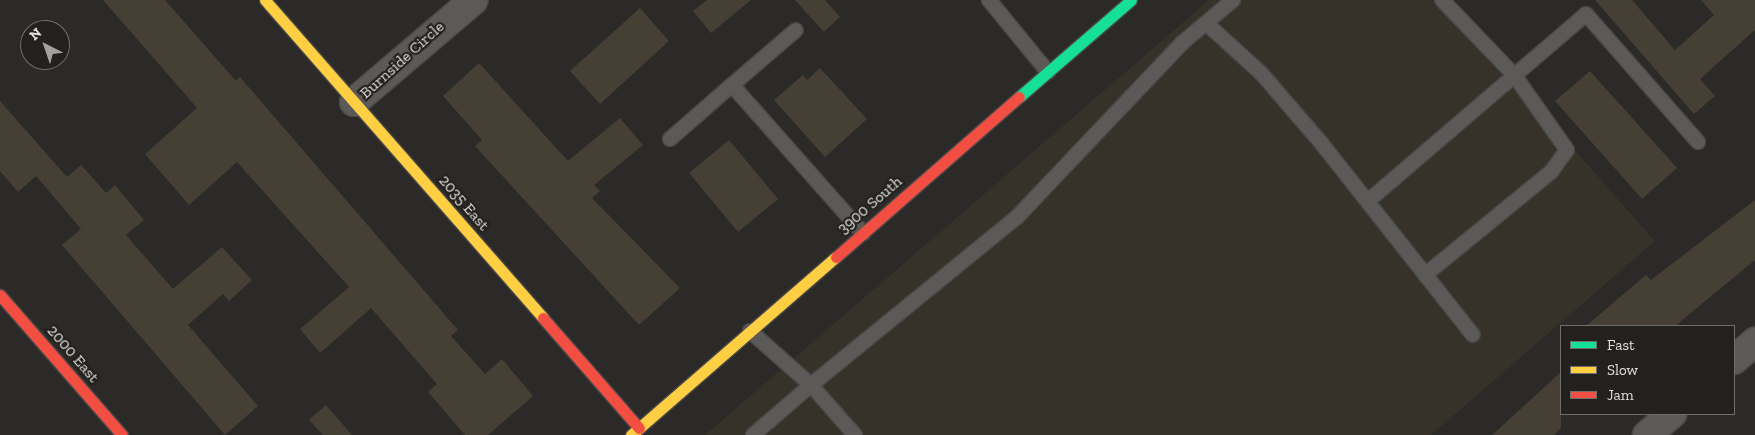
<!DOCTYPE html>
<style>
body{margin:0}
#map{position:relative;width:1755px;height:435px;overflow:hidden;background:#2c2a28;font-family:"Zilla Slab",serif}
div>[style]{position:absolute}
.built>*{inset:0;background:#363129}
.building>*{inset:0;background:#453f34}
.roads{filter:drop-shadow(1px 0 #494847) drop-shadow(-1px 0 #494847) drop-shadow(0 1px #494847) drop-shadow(0 -1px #494847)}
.lane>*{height:14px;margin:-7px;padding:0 7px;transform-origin:7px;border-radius:7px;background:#5b5a58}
.street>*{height:28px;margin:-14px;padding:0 14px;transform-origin:14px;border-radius:14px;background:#5b5a58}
.fast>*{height:11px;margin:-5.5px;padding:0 5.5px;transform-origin:5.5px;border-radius:5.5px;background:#16e098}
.slow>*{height:11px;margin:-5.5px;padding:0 5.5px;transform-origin:5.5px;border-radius:5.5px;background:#ffcf43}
.jam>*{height:11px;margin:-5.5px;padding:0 5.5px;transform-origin:5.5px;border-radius:5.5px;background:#f24e42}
span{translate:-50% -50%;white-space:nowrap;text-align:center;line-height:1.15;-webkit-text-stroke:4.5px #23211d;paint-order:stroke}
.street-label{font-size:16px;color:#e3e1df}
.legend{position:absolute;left:1560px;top:325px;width:175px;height:90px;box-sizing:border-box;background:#23211d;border:1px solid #706e6b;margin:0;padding:6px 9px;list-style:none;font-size:15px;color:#e3e1df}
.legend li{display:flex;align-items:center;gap:10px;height:25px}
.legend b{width:25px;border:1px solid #706e6b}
.north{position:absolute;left:20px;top:20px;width:50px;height:50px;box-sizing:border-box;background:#23211d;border:1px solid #706e6b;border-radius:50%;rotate:319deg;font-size:14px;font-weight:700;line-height:20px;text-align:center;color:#e3e1df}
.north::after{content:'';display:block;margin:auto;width:18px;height:22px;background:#a3a19f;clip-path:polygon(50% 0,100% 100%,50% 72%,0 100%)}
</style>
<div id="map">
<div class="built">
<i style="clip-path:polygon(1209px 0,1442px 0,1655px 241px,1431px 435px,705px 435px)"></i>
</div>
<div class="building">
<i style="clip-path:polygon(103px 0,165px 0,236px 81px,240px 77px,458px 330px,451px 336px,485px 374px,502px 359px,533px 396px,488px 435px,465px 435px,428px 392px,437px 384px,371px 308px,320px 353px,300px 329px,349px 287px,237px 162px,189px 205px,145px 154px,197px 108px)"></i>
<i style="clip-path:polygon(707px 0,751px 0,711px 33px,693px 11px)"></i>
<i style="clip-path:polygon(795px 0,825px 0,840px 17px,824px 32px)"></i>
<i style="clip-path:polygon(1595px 0,1632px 0,1675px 50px,1714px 15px,1701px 0,1755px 0,1755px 30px,1700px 79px,1715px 96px,1694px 114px)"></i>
<i style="clip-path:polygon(640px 8px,669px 41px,600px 104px,570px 71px)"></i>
<i style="clip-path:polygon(479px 63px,568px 161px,620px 118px,643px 145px,594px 185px,600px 191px,592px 198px,680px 288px,639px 325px,475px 146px,482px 140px,443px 96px)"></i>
<i style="clip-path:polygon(820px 68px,867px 119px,825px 157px,774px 100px,803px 75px,807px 80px)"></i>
<i style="clip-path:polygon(1590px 71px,1677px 168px,1642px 199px,1555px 101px)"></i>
<i style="clip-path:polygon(0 101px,67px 177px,81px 165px,106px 193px,115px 185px,144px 220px,126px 235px,173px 289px,222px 247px,252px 280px,229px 301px,223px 294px,188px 325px,258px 406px,225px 435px,62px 245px,81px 229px,36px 176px,18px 192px,0 171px)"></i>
<i style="clip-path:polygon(729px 140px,778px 199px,738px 232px,689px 173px)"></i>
<i style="clip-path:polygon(1755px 200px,1755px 260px,1675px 326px,1586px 326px,1646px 275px,1651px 280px)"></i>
<i style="clip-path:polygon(1561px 372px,1561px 428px,1554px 435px,1492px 435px)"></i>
<i style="clip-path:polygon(326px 405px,352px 435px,323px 435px,309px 420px)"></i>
</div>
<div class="roads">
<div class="lane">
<i style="left:989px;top:0;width:93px;rotate:50.7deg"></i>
<i style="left:1206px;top:23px;width:74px;rotate:42.3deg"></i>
<i style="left:1261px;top:73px;width:94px;rotate:49.3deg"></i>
<i style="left:1322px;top:144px;width:243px;rotate:51.7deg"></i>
<i style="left:732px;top:85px;width:84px;rotate:-40.7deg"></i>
<i style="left:670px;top:139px;width:82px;rotate:-41.1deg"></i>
<i style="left:732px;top:85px;width:198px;rotate:48.5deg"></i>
<i style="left:1368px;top:201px;width:287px;rotate:-40.6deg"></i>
<i style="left:1586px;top:14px;width:170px;rotate:48.8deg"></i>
<i style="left:1425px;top:275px;width:163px;rotate:-39.3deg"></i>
<i style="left:1551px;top:172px;width:27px;rotate:-54deg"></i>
<i style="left:1567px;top:150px;width:92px;rotate:-125.2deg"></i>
<i style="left:1514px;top:75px;width:104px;rotate:-133.8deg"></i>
<i style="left:750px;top:331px;width:81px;rotate:41.5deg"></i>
<i style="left:811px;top:385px;width:266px;rotate:-39.2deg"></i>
<i style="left:1017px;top:217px;width:240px;rotate:-46.5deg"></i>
<i style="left:1182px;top:43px;width:67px;rotate:-40.1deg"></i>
<i style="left:753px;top:435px;width:77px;rotate:-40.8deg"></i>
<i style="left:811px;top:385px;width:67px;rotate:48.7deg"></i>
</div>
<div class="street">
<i style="left:354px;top:102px;width:157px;rotate:-40.4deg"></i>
<i style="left:1734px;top:360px;width:28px;rotate:-41deg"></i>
<i style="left:1647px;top:435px;width:33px;rotate:-40deg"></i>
</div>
<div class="fast">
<i style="left:1019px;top:97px;width:148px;rotate:-40.9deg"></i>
</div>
<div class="slow">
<i style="left:265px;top:0;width:422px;rotate:48.8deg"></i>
<i style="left:631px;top:435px;width:271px;rotate:-41deg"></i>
</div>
<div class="jam">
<i style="left:836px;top:257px;width:243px;rotate:-41.2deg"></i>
<i style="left:0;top:295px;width:186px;rotate:48.9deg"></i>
<i style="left:543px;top:318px;width:146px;rotate:48.9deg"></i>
</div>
</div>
<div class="street-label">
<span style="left:402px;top:60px;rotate:-42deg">Burnside Circle</span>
<span style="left:464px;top:203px;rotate:49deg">2035 East</span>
<span style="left:870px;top:205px;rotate:-41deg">3900 South</span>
<span style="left:73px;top:354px;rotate:49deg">2000 East</span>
</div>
<ul class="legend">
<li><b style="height:6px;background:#16e098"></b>Fast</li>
<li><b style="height:6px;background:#ffcf43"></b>Slow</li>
<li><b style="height:6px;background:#f24e42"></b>Jam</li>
</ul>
<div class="north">N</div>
</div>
